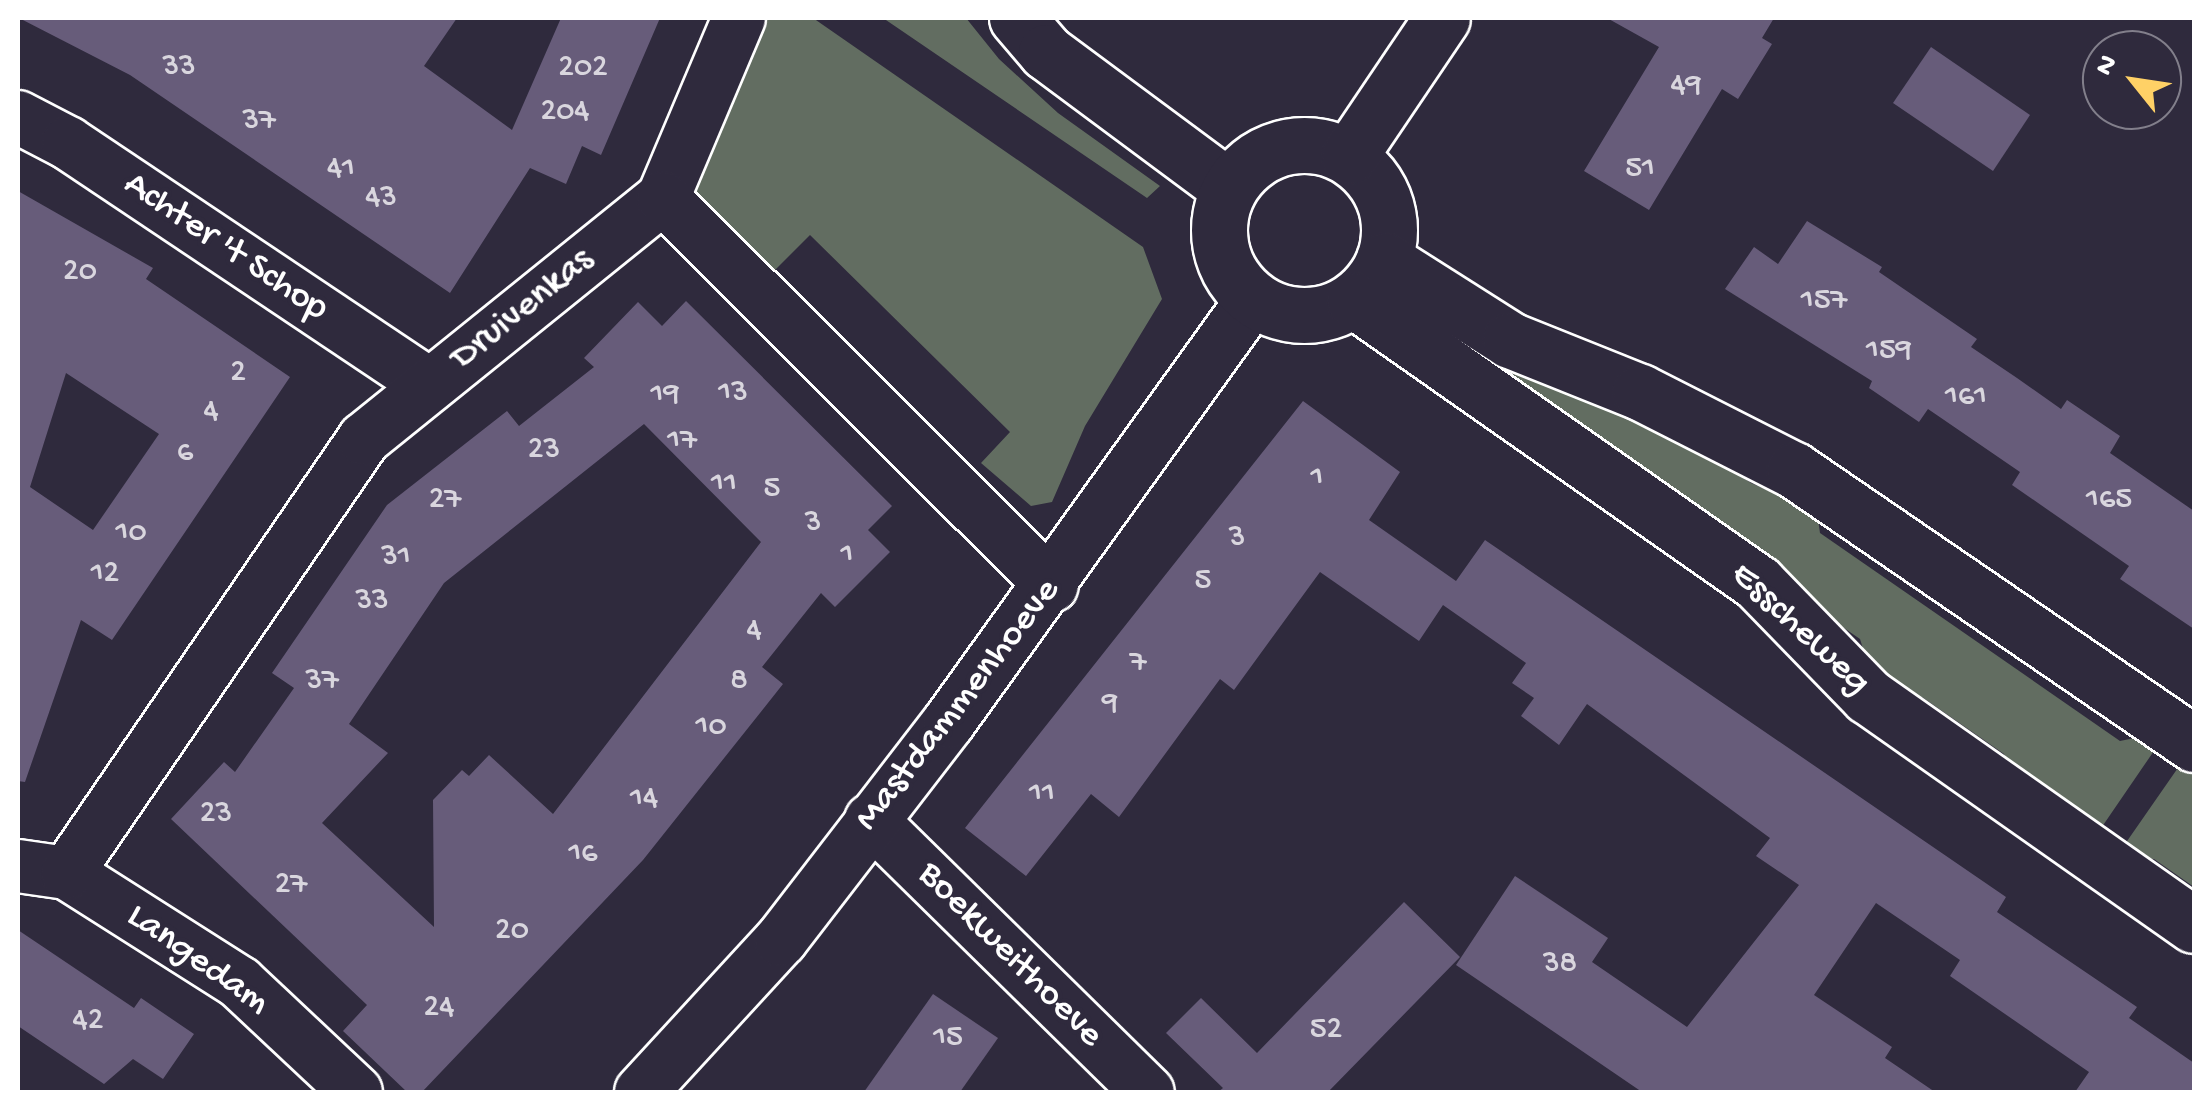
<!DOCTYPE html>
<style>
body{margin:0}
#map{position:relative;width:2212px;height:1110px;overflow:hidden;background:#2f2a3d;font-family:"Gochi Hand",sans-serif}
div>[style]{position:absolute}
.green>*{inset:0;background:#626d61}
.building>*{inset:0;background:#675c7a}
.roads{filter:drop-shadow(2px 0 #fff) drop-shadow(-2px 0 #fff) drop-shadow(0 2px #fff) drop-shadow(0 -2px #fff)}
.minor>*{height:52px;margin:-26px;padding:0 26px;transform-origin:26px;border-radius:26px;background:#2f2a3d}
.tertiary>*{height:55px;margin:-27.5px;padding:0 27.5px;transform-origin:27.5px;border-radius:27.5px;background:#2f2a3d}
.tertiary>.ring{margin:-27.5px;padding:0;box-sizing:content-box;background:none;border:55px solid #2f2a3d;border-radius:50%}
span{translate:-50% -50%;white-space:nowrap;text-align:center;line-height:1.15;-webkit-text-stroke:9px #2f2a3d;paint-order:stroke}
.number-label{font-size:32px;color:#d9d6de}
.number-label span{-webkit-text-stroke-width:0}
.street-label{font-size:38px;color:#fff}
.frame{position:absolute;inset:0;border:20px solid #fff;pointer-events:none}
.north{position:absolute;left:2082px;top:30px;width:100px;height:100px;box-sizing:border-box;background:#2f2a3d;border:2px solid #827f8b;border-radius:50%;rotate:300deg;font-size:28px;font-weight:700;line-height:40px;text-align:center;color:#fff}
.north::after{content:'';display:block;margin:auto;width:35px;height:45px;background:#ffd166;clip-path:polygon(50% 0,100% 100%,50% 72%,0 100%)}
</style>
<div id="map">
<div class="green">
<i style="clip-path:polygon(761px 18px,813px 18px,1143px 247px,1162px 299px,1085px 426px,1052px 502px,1031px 506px,981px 463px,1010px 432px,810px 235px,771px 274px,701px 204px,695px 187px)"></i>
<i style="clip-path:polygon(883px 18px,966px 18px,999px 59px,1058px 113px,1160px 186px,1147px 198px)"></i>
<i style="clip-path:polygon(1459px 330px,1666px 424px,1751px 483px,1817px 512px,1820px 533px,2120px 741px,2144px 736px,2158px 745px,2095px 837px,2009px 778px,2004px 754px,1922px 697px,1895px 701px,1875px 687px,1860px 639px,1525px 408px,1450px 345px)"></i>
<i style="clip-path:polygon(2182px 762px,2194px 771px,2194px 887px,2154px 859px,2116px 857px)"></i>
</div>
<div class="building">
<i style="clip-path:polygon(19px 18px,457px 18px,424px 66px,512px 130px,561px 18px,660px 18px,601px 155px,582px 146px,566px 184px,530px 168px,450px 293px,130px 75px)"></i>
<i style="clip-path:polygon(1607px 18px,1774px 18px,1762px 38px,1772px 44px,1738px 99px,1722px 89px,1649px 210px,1584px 171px,1659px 47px)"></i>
<i style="clip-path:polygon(1931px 47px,2030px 115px,1993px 171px,1893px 103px)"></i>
<i style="clip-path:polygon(evenodd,18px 191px,153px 268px,146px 279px,290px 377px,112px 640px,81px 620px,25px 782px,18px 781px,18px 191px,66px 373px,159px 434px,93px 530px,30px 487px,66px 373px)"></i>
<i style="clip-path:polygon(1807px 221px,1882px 267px,1879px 272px,1977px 339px,1971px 347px,2017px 378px,2061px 409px,2067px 400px,2120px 436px,2110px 453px,2194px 511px,2194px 629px,2120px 579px,2129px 566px,2012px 485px,2020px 472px,1928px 409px,1919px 422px,1869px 388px,1872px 381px,1725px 289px,1754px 247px,1778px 264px)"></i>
<i style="clip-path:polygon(evenodd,686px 301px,892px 506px,868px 530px,890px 552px,835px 607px,821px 593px,762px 667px,783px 684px,643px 860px,422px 1092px,407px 1092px,343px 1031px,367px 1005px,171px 819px,224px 762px,235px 772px,294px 688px,272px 673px,387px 505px,507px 411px,519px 426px,594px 367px,584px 358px,638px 302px,662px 326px,686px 301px,644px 424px,761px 542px,553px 814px,489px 755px,469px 776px,462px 770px,433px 800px,434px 927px,322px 823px,388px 753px,349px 724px,444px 583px,644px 424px)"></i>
<i style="clip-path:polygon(1303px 401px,1400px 472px,1369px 520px,1456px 581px,1485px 540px,2006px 897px,1997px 912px,2137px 1007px,2129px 1018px,2194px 1063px,2194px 1092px,2075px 1092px,2089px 1072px,1950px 976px,1960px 960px,1876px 903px,1814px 995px,1892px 1047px,1885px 1058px,1935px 1092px,1642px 1092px,1456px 965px,1515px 876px,1608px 938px,1592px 962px,1687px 1027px,1799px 885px,1756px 856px,1770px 838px,1587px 704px,1559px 745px,1521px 716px,1534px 698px,1512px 683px,1526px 663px,1443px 605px,1419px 641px,1320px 572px,1234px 690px,1220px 679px,1119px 817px,1091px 794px,1026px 876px,965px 828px)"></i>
<i style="clip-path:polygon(1404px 902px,1460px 957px,1328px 1092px,1218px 1092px,1223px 1088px,1166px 1033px,1201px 998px,1257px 1053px)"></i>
<i style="clip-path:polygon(18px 930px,134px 1008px,141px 998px,194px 1034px,163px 1079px,133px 1059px,104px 1084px,18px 1026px)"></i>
<i style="clip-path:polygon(933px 994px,998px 1038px,960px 1092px,864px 1092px)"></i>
</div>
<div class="roads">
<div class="minor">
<i style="left:18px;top:117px;width:56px;rotate:27.5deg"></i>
<i style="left:68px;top:143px;width:435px;rotate:33.8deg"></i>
<i style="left:663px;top:198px;width:195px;rotate:-67.1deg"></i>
<i style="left:871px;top:820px;width:388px;rotate:44.5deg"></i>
<i style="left:18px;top:866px;width:49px;rotate:8.1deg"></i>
<i style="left:67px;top:873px;width:205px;rotate:32.4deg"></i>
<i style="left:240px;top:983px;width:159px;rotate:43.2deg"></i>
<i style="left:67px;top:873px;width:526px;rotate:-55.61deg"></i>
<i style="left:364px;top:439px;width:384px;rotate:-38.9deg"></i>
<i style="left:663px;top:198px;width:549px;rotate:44.93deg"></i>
<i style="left:641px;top:1092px;width:207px;rotate:-47.4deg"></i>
<i style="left:781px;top:940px;width:275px;rotate:-52.4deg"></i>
<i style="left:949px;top:722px;width:521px;rotate:-54.3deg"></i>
</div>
<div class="tertiary">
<i style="left:1017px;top:18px;width:45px;rotate:49.5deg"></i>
<i style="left:1046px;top:52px;width:228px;rotate:36.6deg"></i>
<i class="ring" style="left:1219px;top:145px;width:115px;height:115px"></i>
<i style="left:1349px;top:156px;width:166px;rotate:-56deg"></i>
<i style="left:1384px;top:260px;width:149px;rotate:32.4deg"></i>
<i style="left:1510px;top:340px;width:140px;rotate:21.8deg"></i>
<i style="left:1640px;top:392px;width:173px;rotate:26.9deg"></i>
<i style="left:1794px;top:470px;width:485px;rotate:34.4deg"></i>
<i style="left:1354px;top:300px;width:493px;rotate:35deg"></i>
<i style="left:1758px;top:583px;width:158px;rotate:45.8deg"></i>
<i style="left:1868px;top:696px;width:398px;rotate:35.1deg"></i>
</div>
</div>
<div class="number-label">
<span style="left:179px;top:67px">33</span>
<span style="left:583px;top:68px">202</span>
<span style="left:1686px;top:86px">49</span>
<span style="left:565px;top:112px">204</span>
<span style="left:259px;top:121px">37</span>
<span style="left:341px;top:169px">41</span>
<span style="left:1640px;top:169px">51</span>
<span style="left:381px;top:198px">43</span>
<span style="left:80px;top:272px">20</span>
<span style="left:1824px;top:301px">157</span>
<span style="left:1889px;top:351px">159</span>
<span style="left:238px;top:373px">2</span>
<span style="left:733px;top:393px">13</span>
<span style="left:665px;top:395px">19</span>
<span style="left:1966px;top:397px">161</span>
<span style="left:211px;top:412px">4</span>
<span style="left:682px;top:441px">17</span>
<span style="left:544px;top:450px">23</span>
<span style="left:185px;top:453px">6</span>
<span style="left:1317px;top:478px">1</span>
<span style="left:724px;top:484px">11</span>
<span style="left:772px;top:489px">5</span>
<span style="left:445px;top:500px">27</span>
<span style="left:2109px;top:500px">165</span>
<span style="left:813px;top:523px">3</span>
<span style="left:131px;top:533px">10</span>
<span style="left:1237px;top:538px">3</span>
<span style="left:847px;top:555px">1</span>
<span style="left:396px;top:557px">31</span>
<span style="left:105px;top:574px">12</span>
<span style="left:1203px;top:581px">5</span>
<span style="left:372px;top:601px">33</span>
<span style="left:754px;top:631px">4</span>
<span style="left:1138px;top:663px">7</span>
<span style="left:322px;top:681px">37</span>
<span style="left:739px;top:681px">8</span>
<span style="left:1110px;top:704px">9</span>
<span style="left:711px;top:727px">10</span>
<span style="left:1042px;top:794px">11</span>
<span style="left:644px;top:799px">14</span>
<span style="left:216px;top:814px">23</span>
<span style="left:583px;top:854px">16</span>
<span style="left:291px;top:885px">27</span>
<span style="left:512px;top:931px">20</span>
<span style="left:1560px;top:964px">38</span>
<span style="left:439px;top:1008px">24</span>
<span style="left:88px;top:1021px">42</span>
<span style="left:1326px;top:1030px">52</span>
<span style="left:948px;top:1038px">15</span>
</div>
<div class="street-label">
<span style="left:225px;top:248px;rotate:34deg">Achter 't Schop</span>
<span style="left:523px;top:310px;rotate:-39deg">Druivenkas</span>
<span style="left:1799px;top:630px;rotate:43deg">Esscheweg</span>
<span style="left:959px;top:706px;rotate:-52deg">Mastdammenhoeve</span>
<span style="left:1009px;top:956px;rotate:45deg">Boekweithoeve</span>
<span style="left:197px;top:961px;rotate:35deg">Langedam</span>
</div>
<div class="frame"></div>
<div class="north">N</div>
</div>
